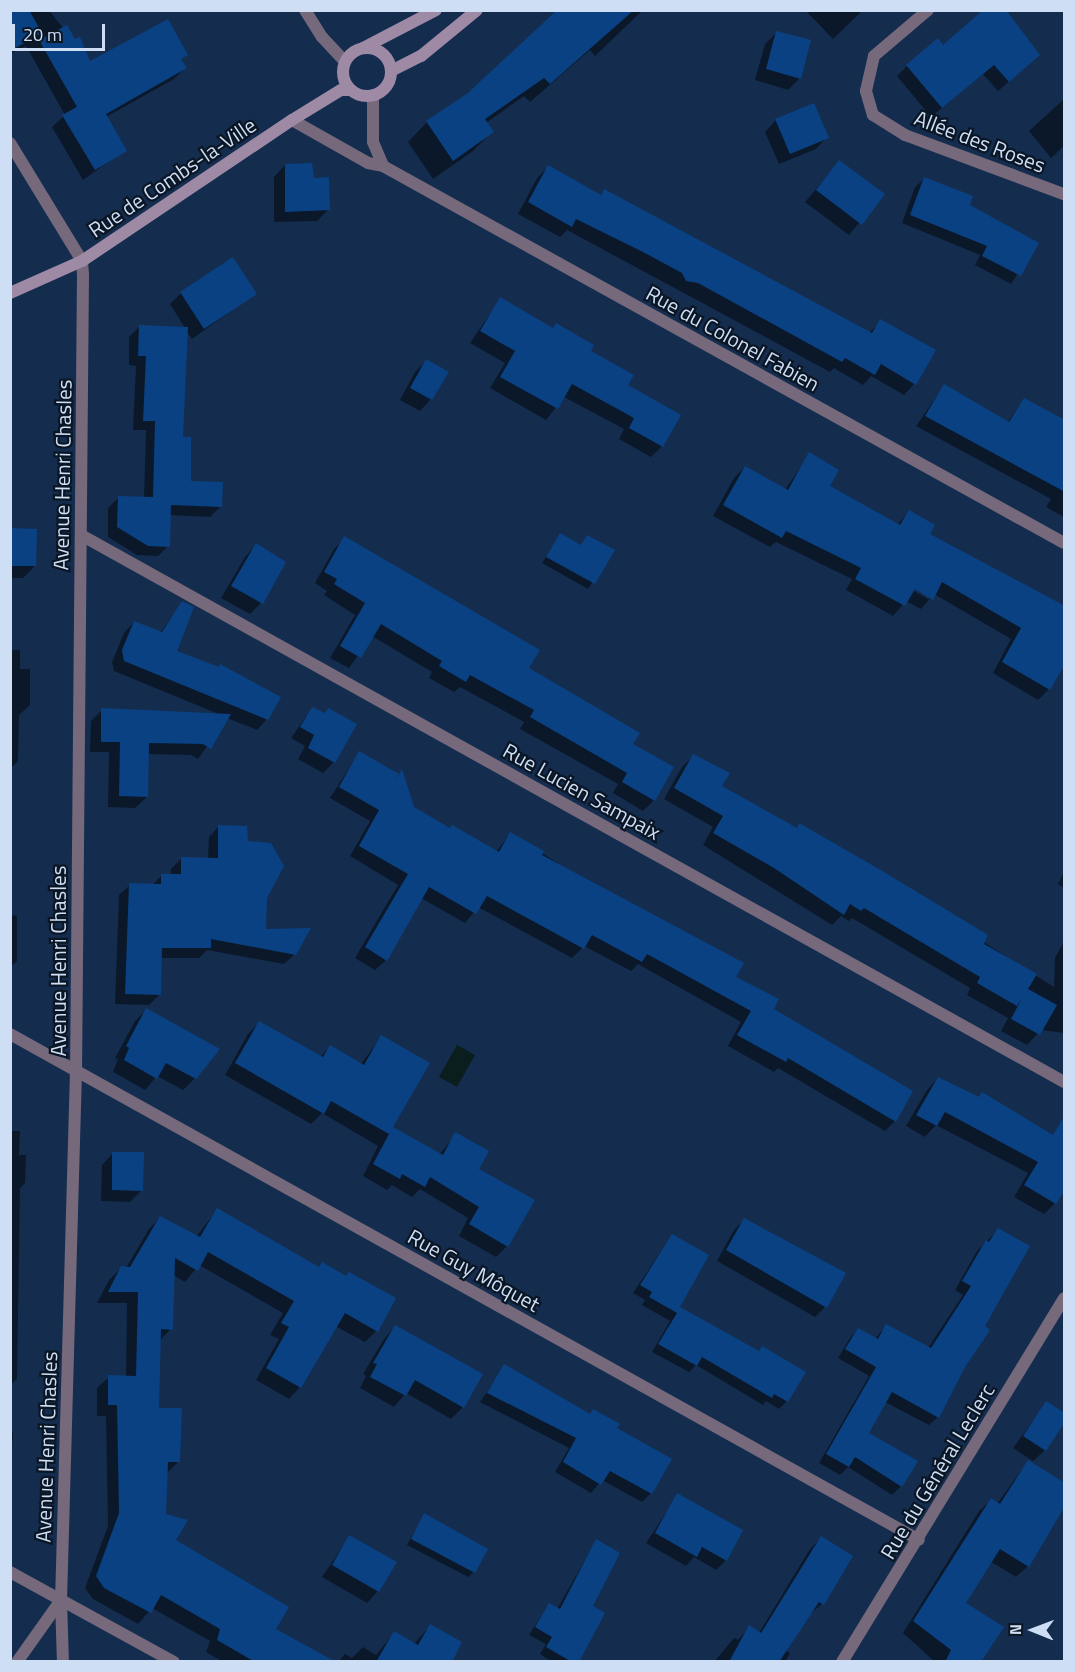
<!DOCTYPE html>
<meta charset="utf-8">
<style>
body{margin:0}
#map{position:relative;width:1075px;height:1672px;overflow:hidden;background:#142d4f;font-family:"Titillium Web",sans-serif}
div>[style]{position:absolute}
.water>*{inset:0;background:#0b1e1e}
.shadow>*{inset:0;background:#0007}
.building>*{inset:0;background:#0a4183}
.street>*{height:12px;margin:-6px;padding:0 6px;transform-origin:6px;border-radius:6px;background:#76697b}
.secondary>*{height:12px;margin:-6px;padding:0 6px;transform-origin:6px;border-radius:6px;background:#9f8aa6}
.secondary>.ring{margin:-6px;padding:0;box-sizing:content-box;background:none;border:12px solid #9f8aa6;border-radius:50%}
span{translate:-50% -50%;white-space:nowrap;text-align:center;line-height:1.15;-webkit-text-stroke:4.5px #0b1625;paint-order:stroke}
.street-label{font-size:21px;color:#cedef4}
.frame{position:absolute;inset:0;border:12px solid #cedef4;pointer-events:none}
.north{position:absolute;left:1003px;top:1600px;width:60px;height:60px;-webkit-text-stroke:4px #0b1625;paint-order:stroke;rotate:271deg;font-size:16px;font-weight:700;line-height:24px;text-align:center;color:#cedef4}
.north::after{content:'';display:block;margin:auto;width:21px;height:27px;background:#cedef4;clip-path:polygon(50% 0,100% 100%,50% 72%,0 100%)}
.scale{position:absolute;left:12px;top:24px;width:93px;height:27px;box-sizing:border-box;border:3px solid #cedef4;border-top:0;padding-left:8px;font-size:18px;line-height:21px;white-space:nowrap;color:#cedef4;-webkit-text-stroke:4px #0b1625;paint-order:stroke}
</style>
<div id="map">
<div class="water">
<i style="clip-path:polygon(457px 1045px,475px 1055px,457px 1087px,439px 1077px)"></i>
</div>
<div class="shadow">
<i style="clip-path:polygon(10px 10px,49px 10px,90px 63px,186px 55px,180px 60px,185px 68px,174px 79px,106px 117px,125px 150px,83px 180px,52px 127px,65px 115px,26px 46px,10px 54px)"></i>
<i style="clip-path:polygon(559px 10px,643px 10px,595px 56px,590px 50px,530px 102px,524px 96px,486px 123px,492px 132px,473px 151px,433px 179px,408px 142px,427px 122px,469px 94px)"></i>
<i style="clip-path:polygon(805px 10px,863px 10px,833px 39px)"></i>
<i style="clip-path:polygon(777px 32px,800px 78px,788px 90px,755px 80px,765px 44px)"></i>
<i style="clip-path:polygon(943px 47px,1028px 65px,998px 91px,983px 74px,931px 117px,897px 76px,907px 66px)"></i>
<i style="clip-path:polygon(1064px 99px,1064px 146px,1051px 158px,1029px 131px)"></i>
<i style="clip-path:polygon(776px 120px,827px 137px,816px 149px,779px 164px,765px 132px)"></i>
<i style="clip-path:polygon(839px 162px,883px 194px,849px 235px,805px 202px)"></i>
<i style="clip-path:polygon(285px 165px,312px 179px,328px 210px,317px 221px,274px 222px,274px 177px)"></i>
<i style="clip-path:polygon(548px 167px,599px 196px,604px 191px,869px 333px,881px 321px,914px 384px,904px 395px,871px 376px,863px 385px,834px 368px,830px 372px,567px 230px,560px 237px,518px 214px,537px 178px)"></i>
<i style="clip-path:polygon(924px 179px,1037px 244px,1011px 284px,975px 265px,980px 255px,902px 223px,915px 187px)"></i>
<i style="clip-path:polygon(181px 293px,255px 294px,192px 339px,186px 331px,182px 438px,189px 482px,220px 507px,210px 517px,169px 515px,168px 546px,158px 556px,137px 555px,108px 537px,108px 508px,118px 498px,144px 498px,146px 430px,133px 430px,136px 366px,129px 365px,129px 337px,139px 327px,185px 328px,170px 304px)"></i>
<i style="clip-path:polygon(500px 299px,552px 329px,556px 324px,589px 351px,662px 446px,651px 457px,619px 439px,624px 429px,564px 397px,546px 420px,490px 388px,505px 363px,470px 343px)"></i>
<i style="clip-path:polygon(426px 361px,431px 399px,420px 411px,400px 400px,415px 372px)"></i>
<i style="clip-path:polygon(944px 386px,1007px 423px,1024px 399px,1064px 457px,1064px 517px,1046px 507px,1051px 499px,916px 426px)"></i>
<i style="clip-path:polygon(evenodd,810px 454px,828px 487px,897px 525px,909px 512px,928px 534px,1064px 609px,1049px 689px,1038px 700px,993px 673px,1011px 639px,934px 594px,921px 609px,906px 601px,893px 616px,846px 590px,852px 579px,776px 542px,770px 547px,713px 516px,734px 478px,745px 467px,785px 490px,810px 454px,909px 584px,930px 596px,930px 600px,907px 587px,909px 584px)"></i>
<i style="clip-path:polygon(10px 529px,35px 566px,23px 578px,10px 578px)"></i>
<i style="clip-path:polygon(560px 535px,580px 546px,588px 537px,612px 551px,588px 589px,542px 563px)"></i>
<i style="clip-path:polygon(345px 538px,631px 745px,654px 800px,643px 811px,613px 793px,618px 784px,520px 729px,524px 722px,460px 687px,454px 692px,429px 678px,432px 672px,372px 636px,349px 668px,330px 658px,355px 615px,324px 595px,327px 591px,315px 583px,334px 549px)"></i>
<i style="clip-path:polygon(256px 545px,261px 603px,250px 614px,221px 598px,245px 557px)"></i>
<i style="clip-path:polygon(182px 603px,175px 651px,267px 719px,257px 730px,227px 718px,198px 759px,191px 755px,147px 754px,147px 797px,135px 808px,108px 807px,109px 752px,90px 752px,91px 721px,102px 710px,221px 715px,114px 671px,112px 662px,124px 633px,134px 622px,160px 633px)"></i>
<i style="clip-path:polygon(10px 650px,20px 650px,20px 669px,30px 669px,30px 705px,19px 715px,18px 761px,10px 769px)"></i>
<i style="clip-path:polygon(312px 708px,324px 714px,328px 710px,355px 725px,334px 762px,323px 773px,298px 759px,305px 746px,291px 738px)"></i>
<i style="clip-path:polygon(359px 753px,398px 775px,402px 772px,412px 808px,496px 852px,511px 833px,734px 977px,895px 1121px,885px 1131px,778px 1068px,774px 1072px,728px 1046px,741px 1022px,638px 964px,631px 971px,584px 946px,572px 958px,478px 907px,465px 923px,421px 898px,386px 960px,375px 970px,355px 958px,398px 885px,350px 856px,370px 821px,330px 798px)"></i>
<i style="clip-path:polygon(693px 756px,720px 787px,795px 829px,800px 825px,1054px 987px,1055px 958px,1064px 941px,1064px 1033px,1041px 1030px,1027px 1045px,1001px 1031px,1008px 1018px,967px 995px,970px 988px,852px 918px,849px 921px,841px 916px,832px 925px,703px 845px,713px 827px,664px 799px,682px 767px)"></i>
<i style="clip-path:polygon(219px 826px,247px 842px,265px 897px,265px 931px,295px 954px,284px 964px,207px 950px,199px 958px,160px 958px,159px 995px,149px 1005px,115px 1004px,119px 895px,130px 885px,152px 885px,162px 875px,171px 875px,171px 869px,181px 859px,208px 859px,209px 837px)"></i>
<i style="clip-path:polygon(10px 867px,11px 915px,17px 916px,17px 961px,10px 967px)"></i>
<i style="clip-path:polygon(1064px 872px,1064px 888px,1058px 884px)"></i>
<i style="clip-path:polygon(146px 1010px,195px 1078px,183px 1090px,157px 1076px,145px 1090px,113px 1072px,118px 1059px,115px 1058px,135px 1021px)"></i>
<i style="clip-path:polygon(259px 1023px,320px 1057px,330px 1047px,361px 1064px,381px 1037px,391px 1127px,439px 1155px,456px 1134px,477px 1169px,507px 1246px,496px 1257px,459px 1236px,468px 1218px,420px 1189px,412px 1197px,392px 1185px,387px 1190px,363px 1176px,378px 1146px,322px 1113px,311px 1124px,225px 1075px,248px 1034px)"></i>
<i style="clip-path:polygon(938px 1078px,1064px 1142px,1055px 1203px,1044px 1214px,1014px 1197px,1028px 1173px,936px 1125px,925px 1137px,906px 1126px,927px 1090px)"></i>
<i style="clip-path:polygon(10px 1131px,20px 1131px,19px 1155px,26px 1155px,25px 1183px,20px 1188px,17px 1379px,10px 1385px)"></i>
<i style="clip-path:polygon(113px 1153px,142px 1190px,130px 1202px,101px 1201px,102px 1165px)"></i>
<i style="clip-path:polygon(217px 1210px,318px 1268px,323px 1263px,376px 1331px,365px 1342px,335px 1326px,300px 1387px,289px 1399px,256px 1380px,279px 1339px,270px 1335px,283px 1313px,199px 1265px,185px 1282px,173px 1275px,171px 1329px,159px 1341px,158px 1409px,179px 1461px,167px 1473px,164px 1516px,174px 1541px,274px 1629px,333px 1662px,223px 1662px,206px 1652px,210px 1641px,152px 1608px,138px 1624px,93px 1599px,85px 1588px,108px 1526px,106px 1416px,97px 1416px,97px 1388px,109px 1377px,126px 1377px,127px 1303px,97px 1303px,109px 1280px,121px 1268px,126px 1268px,149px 1229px,160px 1218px,196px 1237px)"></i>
<i style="clip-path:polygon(744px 1220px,825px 1307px,815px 1317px,717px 1261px,734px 1230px)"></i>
<i style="clip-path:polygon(998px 1230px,964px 1366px,938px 1417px,929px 1425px,885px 1402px,867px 1433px,901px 1486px,892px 1495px,848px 1467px,840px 1475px,819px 1463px,869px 1376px,838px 1358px,850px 1338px,858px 1329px,875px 1339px,886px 1326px,928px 1348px,963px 1295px,955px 1290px,977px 1251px)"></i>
<i style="clip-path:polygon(672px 1235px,678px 1308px,758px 1352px,762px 1348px,787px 1401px,779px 1409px,766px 1401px,763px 1405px,696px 1365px,689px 1372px,652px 1352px,670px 1321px,642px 1305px,645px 1300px,633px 1293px)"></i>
<i style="clip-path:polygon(395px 1327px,481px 1375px,462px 1408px,451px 1419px,406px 1393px,394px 1407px,360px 1388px,366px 1376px,363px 1374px,384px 1339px)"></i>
<i style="clip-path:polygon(505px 1366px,589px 1415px,593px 1411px,615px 1429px,651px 1493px,642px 1502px,602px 1480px,591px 1493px,555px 1472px,569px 1448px,480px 1402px)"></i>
<i style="clip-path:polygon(1046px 1403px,1045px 1450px,1033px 1461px,1013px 1448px)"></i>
<i style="clip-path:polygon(10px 1432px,13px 1432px,10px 1482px)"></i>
<i style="clip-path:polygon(1028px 1461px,1028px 1566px,1016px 1577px,990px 1561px,964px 1603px,981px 1662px,935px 1662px,903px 1633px,979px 1511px,991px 1500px,997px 1504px)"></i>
<i style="clip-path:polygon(678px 1495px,726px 1560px,716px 1570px,694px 1557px,686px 1566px,646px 1543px)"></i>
<i style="clip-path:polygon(424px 1515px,474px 1572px,468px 1577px,407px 1545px)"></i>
<i style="clip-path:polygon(349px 1537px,378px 1591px,367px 1603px,322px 1577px)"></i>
<i style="clip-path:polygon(821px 1538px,822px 1604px,810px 1614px,785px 1650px,790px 1653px,785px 1662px,714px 1662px,734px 1638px,738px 1640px,750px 1627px,759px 1633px,810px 1549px)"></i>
<i style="clip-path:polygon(596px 1541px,591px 1607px,577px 1662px,552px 1662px,540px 1654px,546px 1644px,529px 1635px,549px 1604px,557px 1609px)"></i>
<i style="clip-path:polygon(430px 1626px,450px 1662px,338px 1662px,345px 1654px,352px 1658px,363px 1647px,376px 1655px,394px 1633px,414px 1644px)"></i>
</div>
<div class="building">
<i style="clip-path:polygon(10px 10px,29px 10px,42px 33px,10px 51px)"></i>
<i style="clip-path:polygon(557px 10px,634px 10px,550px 84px,544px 78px,485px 119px,494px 132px,453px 161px,426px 121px,468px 93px)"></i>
<i style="clip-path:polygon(983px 10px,1006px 10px,1040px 55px,1009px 82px,994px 65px,942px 108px,906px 65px,938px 38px,943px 45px)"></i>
<i style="clip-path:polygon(168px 19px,188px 55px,181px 59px,187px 68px,106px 114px,127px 151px,95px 170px,62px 115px,77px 107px,39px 40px,67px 25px,75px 39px,80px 37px,90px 61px)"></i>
<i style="clip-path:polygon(776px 31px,811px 40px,801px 79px,766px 69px)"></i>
<i style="clip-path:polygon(814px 103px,829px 138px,790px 154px,775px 119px)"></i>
<i style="clip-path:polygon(839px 160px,885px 194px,862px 225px,816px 190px)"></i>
<i style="clip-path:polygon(312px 163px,314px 178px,329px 177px,330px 210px,285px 212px,285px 164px)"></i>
<i style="clip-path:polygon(548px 165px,601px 195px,604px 189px,872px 333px,880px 319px,936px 350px,916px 385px,881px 364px,875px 375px,845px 358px,842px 362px,698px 283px,686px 281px,682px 273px,643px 252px,576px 219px,572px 227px,528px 202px)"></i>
<i style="clip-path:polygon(924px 177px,973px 196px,970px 205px,1039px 243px,1021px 276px,982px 256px,987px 246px,910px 215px)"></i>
<i style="clip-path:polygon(233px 257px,257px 294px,204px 329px,180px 292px)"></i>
<i style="clip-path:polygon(500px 297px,553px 328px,556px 323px,594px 345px,591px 351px,634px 375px,628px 385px,681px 415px,663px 447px,629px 428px,634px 418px,572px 384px,558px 409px,500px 377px,515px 351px,480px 331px)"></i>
<i style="clip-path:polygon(139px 325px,188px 327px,183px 437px,191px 437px,191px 481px,223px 482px,222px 507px,171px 505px,170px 547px,148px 546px,117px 527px,118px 496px,153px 497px,155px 421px,143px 421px,146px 356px,138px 356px)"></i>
<i style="clip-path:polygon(426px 359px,449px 372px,432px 400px,410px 388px)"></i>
<i style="clip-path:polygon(944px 384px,1009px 422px,1024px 398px,1065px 420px,1065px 492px,925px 416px)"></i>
<i style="clip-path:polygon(809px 452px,839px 470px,830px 486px,900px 525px,909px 510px,935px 525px,930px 534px,1065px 606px,1065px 664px,1050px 690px,1002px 662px,1021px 628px,942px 582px,933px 600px,915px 589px,905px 606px,855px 579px,861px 568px,786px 531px,782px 538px,723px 505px,745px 466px,788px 490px)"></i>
<i style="clip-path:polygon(10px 528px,37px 529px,36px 566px,10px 566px)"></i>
<i style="clip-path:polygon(560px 533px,581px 545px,587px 535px,615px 550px,595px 584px,546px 557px)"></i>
<i style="clip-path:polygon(344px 536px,540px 650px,529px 668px,640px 733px,633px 744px,674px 767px,655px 801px,622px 782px,627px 773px,530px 717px,534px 710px,470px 675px,466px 682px,439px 666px,442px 661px,381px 624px,361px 658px,340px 646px,365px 603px,334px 584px,337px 579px,324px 572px)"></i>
<i style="clip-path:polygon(256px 543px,286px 562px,263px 604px,231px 586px)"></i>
<i style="clip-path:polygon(182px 601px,194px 607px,177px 651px,219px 667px,220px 664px,281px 697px,268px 720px,124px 661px,122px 650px,134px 621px,162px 632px)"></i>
<i style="clip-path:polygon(312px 707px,325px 713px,328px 708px,357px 724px,335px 763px,308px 748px,314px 735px,300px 727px)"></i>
<i style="clip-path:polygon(101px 708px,231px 714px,211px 749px,203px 744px,149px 743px,148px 797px,119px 796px,120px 742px,101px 742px)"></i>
<i style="clip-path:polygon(359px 751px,399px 774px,395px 782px,402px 769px,414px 807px,450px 828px,452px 825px,499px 852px,510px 832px,544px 851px,542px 855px,744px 963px,736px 977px,779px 999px,774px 1009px,913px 1091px,896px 1122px,788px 1058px,786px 1062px,737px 1035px,751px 1011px,647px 954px,642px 962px,592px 935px,584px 949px,487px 896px,476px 914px,429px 887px,387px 961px,365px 947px,408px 874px,359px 846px,379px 810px,339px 787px)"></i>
<i style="clip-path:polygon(693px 754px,730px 773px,722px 786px,797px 828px,799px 823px,884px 872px,988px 935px,984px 944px,1037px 974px,1028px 989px,1057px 1005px,1040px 1035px,1011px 1019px,1022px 998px,1017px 1006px,977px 983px,980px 977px,864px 908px,861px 911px,850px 904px,844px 915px,774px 868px,713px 833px,723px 816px,674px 788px)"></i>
<i style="clip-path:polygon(218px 825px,247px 826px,248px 841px,271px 843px,284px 866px,267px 898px,266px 929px,311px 928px,296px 955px,211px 939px,211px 948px,162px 948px,161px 995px,125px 994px,129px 883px,161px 884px,161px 874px,181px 874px,181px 857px,218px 858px)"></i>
<i style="clip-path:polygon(146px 1008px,220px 1049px,196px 1079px,166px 1063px,157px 1079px,124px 1060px,129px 1048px,126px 1046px)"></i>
<i style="clip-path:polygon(259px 1021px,323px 1057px,330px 1045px,364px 1065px,381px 1035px,430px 1063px,393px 1127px,443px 1155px,455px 1132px,489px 1151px,479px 1169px,535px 1200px,508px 1247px,469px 1224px,479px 1207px,430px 1177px,425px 1187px,402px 1174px,400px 1179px,373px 1164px,389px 1134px,331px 1101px,324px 1114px,235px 1063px)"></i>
<i style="clip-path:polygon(938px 1077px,979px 1097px,982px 1092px,1053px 1135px,1065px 1115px,1065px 1190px,1056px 1204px,1024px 1185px,1038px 1162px,945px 1112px,937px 1126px,916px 1115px)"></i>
<i style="clip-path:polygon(112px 1152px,144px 1152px,143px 1191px,112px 1190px)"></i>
<i style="clip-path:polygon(217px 1208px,319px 1267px,322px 1262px,346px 1276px,349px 1272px,396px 1298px,378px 1332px,345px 1313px,301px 1388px,266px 1368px,289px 1327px,281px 1323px,294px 1301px,208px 1252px,198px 1271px,175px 1258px,173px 1330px,161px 1329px,159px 1408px,182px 1408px,180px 1462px,168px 1462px,166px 1514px,188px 1520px,176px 1540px,289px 1607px,276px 1629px,336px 1662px,255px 1662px,217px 1640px,220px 1629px,161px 1595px,151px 1613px,104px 1588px,96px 1576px,119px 1513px,117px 1405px,108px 1405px,108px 1375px,136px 1376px,138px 1292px,108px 1292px,121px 1266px,130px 1267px,160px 1216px,200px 1237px)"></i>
<i style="clip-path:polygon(744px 1218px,846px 1273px,827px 1308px,726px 1250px)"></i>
<i style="clip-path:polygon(998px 1228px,1030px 1246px,985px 1326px,990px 1330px,965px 1367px,939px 1418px,892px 1392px,869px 1433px,918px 1461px,902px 1487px,855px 1457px,849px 1467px,826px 1454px,876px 1367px,845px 1349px,858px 1328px,878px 1339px,886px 1324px,931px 1348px,971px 1286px,962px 1281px,986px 1240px,989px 1242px)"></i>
<i style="clip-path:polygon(672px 1234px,709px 1255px,680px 1307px,759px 1351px,762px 1346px,806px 1372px,788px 1402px,774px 1394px,772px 1398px,702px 1357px,697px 1366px,658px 1344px,677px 1313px,649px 1297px,652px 1292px,640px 1285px)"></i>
<i style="clip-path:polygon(395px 1325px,483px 1374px,464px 1408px,415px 1380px,406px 1396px,370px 1377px,377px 1364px,373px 1363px)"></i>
<i style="clip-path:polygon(504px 1364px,590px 1414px,593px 1409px,620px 1424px,617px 1428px,672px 1459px,652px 1494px,610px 1471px,601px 1485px,563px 1462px,576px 1438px,487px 1393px)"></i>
<i style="clip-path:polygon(1046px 1401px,1065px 1413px,1065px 1422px,1046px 1451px,1023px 1436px)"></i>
<i style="clip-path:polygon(1028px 1460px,1065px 1483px,1065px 1506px,1029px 1567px,1000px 1549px,966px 1603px,1004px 1627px,981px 1662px,945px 1662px,951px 1650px,913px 1621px,991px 1498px,1000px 1504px)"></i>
<i style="clip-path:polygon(677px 1493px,743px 1530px,727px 1561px,702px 1547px,697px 1557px,655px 1533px)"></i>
<i style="clip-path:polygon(424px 1513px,488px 1549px,475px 1573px,411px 1539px)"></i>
<i style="clip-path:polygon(349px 1535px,397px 1562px,379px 1592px,332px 1565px)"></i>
<i style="clip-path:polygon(821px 1536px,853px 1556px,824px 1605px,819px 1602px,779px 1662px,729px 1662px,749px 1625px,761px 1633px)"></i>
<i style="clip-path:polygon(596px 1539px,620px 1553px,593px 1606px,605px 1613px,579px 1662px,572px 1662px,546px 1647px,552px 1637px,535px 1627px,549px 1603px,560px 1609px)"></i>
<i style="clip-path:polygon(430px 1624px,462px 1642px,452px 1662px,376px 1662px,394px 1631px,418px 1645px)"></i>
</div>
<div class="street">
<i style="left:305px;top:10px;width:32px;rotate:58deg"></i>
<i style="left:322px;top:37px;width:34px;rotate:47deg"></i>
<i style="left:928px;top:10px;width:71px;rotate:139.6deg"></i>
<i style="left:874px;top:56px;width:36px;rotate:103deg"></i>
<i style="left:866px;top:91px;width:25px;rotate:74deg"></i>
<i style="left:873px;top:115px;width:38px;rotate:32deg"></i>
<i style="left:905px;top:135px;width:170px;rotate:20.4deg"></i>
<i style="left:373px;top:95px;width:47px;rotate:90deg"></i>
<i style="left:373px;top:142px;width:26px;rotate:67deg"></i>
<i style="left:292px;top:120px;width:87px;rotate:29.5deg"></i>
<i style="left:368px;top:163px;width:15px;rotate:11deg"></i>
<i style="left:383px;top:166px;width:778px;rotate:28.97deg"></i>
<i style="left:10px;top:143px;width:138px;rotate:58.6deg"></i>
<i style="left:82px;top:261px;width:13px;rotate:86deg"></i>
<i style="left:83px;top:274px;width:797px;rotate:90.5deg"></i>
<i style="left:76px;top:1071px;width:529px;rotate:91.62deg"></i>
<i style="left:61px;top:1600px;width:62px;rotate:88.2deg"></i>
<i style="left:81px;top:535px;width:1125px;rotate:29.09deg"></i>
<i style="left:10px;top:1034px;width:1040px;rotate:29.1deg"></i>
<i style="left:10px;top:1572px;width:187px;rotate:28.8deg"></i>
<i style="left:17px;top:1662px;width:76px;rotate:-54.6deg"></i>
<i style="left:842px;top:1662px;width:426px;rotate:-58.6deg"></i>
</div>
<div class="secondary">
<i style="left:363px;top:48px;width:82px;rotate:-27.5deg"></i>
<i class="ring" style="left:343px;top:48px;width:36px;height:36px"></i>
<i style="left:391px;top:71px;width:34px;rotate:-27deg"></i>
<i style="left:421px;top:56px;width:72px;rotate:-39.4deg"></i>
<i style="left:10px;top:293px;width:79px;rotate:-24deg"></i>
<i style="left:82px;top:261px;width:253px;rotate:-33.9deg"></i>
<i style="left:292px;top:120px;width:57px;rotate:-31.5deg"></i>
<i style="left:341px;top:90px;width:10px"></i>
</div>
<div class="street-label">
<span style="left:980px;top:141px;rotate:21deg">Allée des Roses</span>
<span style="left:172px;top:177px;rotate:-34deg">Rue de Combs-la-Ville</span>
<span style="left:733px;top:338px;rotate:29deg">Rue du Colonel Fabien</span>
<span style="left:62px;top:475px;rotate:-89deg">Avenue Henri Chasles</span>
<span style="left:582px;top:791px;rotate:29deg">Rue Lucien Sampaix</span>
<span style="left:58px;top:961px;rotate:-90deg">Avenue Henri Chasles</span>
<span style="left:474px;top:1270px;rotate:29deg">Rue Guy Môquet</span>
<span style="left:46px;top:1447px;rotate:-88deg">Avenue Henri Chasles</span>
<span style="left:937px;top:1471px;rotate:-59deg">Rue du Général Leclerc</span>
</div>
<div class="frame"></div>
<div class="north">N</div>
<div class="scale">20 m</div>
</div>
